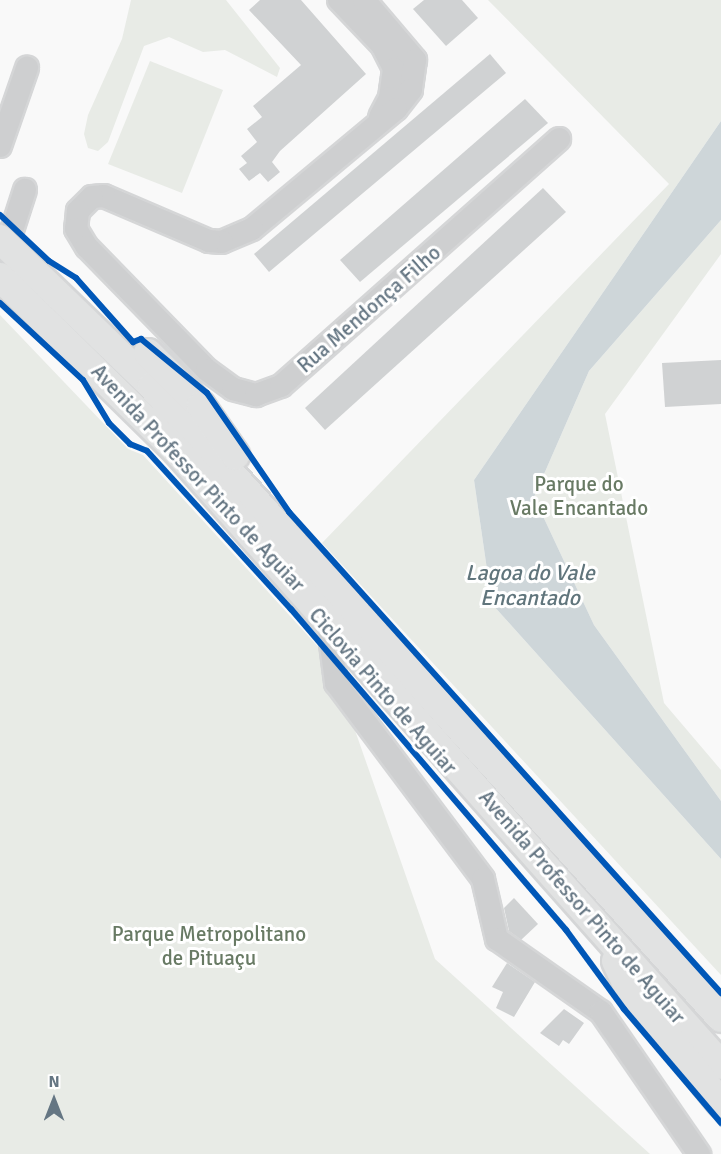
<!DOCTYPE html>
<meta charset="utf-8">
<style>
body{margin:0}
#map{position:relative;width:721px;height:1154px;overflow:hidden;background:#f9f9f9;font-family:Signika,sans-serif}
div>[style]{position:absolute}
.green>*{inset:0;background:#e8ebe6}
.water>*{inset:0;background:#ced6d9}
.building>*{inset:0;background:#d0d2d3}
.roads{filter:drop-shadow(2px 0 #d5d6d7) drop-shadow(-2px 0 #d5d6d7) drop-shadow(0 2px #d5d6d7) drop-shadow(0 -2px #d5d6d7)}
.minor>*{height:22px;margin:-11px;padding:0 11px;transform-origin:11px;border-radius:11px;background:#cecfd0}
.major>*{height:28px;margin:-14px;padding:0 14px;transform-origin:14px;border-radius:14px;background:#e1e2e2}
.cycleway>*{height:6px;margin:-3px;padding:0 3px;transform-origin:3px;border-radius:3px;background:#0057b8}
span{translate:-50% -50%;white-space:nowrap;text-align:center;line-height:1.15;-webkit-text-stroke:6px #fff;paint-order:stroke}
.street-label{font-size:21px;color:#657683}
.park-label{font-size:21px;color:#687a64}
.water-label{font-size:22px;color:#60757c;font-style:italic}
.north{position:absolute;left:24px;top:1070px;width:60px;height:60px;-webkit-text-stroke:4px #fff;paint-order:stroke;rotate:0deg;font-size:16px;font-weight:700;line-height:24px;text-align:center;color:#657683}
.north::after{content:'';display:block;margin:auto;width:21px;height:27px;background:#657683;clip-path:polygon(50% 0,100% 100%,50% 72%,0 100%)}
</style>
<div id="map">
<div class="green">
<i style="clip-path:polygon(131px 0,226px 0,280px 68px,277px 77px,225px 50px,203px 52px,169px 37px,144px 46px,108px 142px,98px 151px,88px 148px,84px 134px,88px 115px,122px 39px)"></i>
<i style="clip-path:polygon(488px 0,721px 0,721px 121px,474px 480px,492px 604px,721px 859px,721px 975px,322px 543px,669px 184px)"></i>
<i style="clip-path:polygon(150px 61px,223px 90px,182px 193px,108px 164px)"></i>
<i style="clip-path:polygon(721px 220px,721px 254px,605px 414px,664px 703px,721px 770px,721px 801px,594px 625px,534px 497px,589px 371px)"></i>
<i style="clip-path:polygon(0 315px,128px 449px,143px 455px,353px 685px,350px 716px,435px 959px,650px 1154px,0 1154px)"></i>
</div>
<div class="water">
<i style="clip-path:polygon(721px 121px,721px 220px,589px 371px,534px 497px,594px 625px,721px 801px,721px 859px,492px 604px,474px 480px)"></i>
</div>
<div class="building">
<i style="clip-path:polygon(260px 0,301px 0,366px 74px,280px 151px,272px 162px,280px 172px,268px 182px,260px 173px,249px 181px,239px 169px,247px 163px,241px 156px,257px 142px,247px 129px,262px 117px,253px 106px,301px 65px,249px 10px)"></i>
<i style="clip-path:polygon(424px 0,462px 0,478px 18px,446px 46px,413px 9px)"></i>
<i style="clip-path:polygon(490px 54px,506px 73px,269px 272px,254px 254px)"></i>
<i style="clip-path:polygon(525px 99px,548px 123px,360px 282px,340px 260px)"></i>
<i style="clip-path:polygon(543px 188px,566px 212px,325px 430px,305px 408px)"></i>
<i style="clip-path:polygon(721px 360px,721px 404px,665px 407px,662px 363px)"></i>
<i style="clip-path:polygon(514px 898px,538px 924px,521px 940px,509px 931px,504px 908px)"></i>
<i style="clip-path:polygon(507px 963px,535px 982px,514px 1017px,496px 1008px,503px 992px,492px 987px)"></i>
<i style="clip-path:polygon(564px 1009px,584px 1023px,569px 1044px,563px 1040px,559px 1046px,540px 1033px)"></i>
</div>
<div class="roads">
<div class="minor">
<i style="left:339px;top:0;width:62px;rotate:46.3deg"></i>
<i style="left:382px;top:45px;width:27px;rotate:63deg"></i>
<i style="left:394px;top:69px;width:29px;rotate:98deg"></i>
<i style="left:390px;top:98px;width:21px;rotate:118deg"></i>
<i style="left:364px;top:0;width:79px;rotate:49.6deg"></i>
<i style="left:415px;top:60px;width:30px;rotate:98deg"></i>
<i style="left:411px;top:90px;width:24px;rotate:128deg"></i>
<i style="left:396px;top:109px;width:187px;rotate:140.2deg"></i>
<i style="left:252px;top:229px;width:33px;rotate:157deg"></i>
<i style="left:222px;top:242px;width:13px;rotate:-176deg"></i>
<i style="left:209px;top:241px;width:114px;rotate:-156.8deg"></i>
<i style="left:104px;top:196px;width:12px;rotate:175deg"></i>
<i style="left:92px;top:197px;width:20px;rotate:135deg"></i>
<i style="left:78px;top:211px;width:18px;rotate:96deg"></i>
<i style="left:76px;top:229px;width:21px;rotate:59deg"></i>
<i style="left:87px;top:247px;width:172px;rotate:45.7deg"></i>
<i style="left:207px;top:370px;width:32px;rotate:36deg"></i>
<i style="left:233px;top:389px;width:24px;rotate:15deg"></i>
<i style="left:256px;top:395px;width:27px;rotate:-20deg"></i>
<i style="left:281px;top:386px;width:372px;rotate:-41.6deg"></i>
<i style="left:0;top:146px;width:83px;rotate:-70.9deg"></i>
<i style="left:7px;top:246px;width:59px;rotate:-72.2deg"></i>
<i style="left:328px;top:621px;width:63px;rotate:82.6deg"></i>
<i style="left:336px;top:683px;width:245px;rotate:53.1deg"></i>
<i style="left:483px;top:879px;width:62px;rotate:76.9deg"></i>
<i style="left:497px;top:939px;width:127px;rotate:35.1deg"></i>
<i style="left:601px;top:1012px;width:173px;rotate:55.4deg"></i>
</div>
<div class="major">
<i style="left:0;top:239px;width:211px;rotate:44deg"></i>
<i style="left:152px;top:386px;width:850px;rotate:48deg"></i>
<i style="left:0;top:277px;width:248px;rotate:44.5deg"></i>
<i style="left:177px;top:451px;width:820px;rotate:48.46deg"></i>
<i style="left:148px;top:353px;width:75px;rotate:45deg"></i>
<i style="left:201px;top:406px;width:60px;rotate:55.2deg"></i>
<i style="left:616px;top:961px;width:33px;rotate:65deg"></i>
<i style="left:630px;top:991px;width:144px;rotate:50.9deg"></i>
</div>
</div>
<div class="cycleway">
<i style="left:0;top:215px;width:67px;rotate:43.2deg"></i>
<i style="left:49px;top:261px;width:32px;rotate:32deg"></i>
<i style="left:76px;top:278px;width:86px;rotate:48.3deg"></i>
<i style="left:133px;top:342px;width:9px;rotate:-21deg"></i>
<i style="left:141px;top:339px;width:85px;rotate:39.3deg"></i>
<i style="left:207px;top:393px;width:145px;rotate:55.4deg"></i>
<i style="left:289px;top:512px;width:647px;rotate:48.07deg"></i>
<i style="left:0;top:303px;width:113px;rotate:42.9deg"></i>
<i style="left:83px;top:380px;width:50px;rotate:58.8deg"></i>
<i style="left:109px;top:423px;width:30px;rotate:45deg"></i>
<i style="left:130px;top:444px;width:18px;rotate:22deg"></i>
<i style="left:147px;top:451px;width:214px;rotate:47.7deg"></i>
<i style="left:291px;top:609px;width:423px;rotate:49.4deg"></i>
<i style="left:566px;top:930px;width:98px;rotate:53.7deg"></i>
<i style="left:624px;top:1009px;width:150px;rotate:49.6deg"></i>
</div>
<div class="street-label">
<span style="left:369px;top:309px;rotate:-41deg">Rua Mendonça Filho</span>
<span style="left:198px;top:478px;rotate:47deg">Avenida Professor Pinto de Aguiar</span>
<span style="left:383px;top:691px;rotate:49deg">Ciclovia Pinto de Aguiar</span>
<span style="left:582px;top:907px;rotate:49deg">Avenida Professor Pinto de Aguiar</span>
</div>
<div class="park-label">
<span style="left:579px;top:496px">Parque do<br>Vale Encantado</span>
<span style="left:209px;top:946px">Parque Metropolitano<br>de Pituaçu</span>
</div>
<div class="water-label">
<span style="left:530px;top:585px">Lagoa do Vale<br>Encantado</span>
</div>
<div class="north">N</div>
</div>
